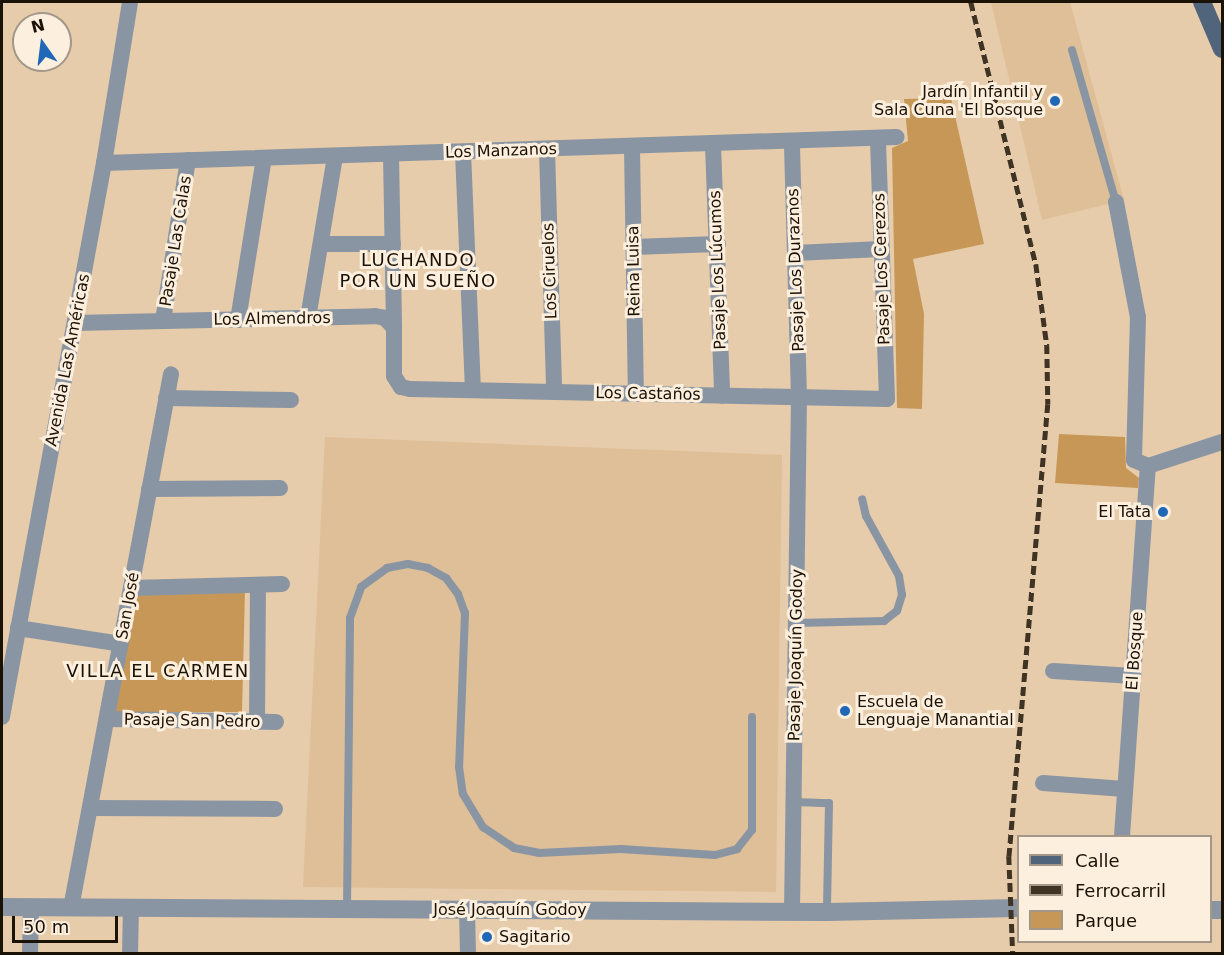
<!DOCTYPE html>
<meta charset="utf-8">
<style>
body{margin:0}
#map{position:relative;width:1224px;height:955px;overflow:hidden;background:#e6ccaa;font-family:"DejaVu Sans",sans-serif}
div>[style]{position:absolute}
.built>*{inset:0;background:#debf98}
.green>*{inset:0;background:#c69756}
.service>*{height:8px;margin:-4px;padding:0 4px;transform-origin:4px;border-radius:4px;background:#8a95a3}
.minor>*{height:16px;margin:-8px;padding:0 8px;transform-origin:8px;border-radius:8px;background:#8a95a3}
.tertiary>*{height:18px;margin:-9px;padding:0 9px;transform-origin:9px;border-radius:9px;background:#8a95a3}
.primary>*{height:18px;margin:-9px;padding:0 9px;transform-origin:9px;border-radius:9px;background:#50647c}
.rail>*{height:4.5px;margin-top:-2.25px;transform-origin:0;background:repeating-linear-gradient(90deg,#3f3323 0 9px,transparent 0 13.5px)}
.dots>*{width:16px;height:16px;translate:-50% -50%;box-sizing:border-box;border:3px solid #fcefde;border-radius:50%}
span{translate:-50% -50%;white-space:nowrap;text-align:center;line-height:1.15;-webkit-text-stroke:6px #fcefde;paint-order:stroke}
.poi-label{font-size:16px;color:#1b1206}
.right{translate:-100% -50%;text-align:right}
.left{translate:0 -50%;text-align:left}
.street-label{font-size:16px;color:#1b1206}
.neighbourhood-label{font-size:18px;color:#1b1206;letter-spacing:1.5px}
.frame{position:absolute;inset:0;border:3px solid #1b1206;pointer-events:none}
.legend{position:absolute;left:1017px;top:835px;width:195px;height:108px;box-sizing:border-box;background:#fcefde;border:2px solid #a29788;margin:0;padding:8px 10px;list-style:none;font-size:18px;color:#1b1206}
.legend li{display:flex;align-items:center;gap:12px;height:30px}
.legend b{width:30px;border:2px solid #a29788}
.north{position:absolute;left:12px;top:12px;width:60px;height:60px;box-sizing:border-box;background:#fcefde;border:2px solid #a29788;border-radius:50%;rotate:346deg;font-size:16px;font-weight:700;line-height:24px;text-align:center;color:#1b1206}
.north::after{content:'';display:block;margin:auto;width:21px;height:27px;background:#1f67b7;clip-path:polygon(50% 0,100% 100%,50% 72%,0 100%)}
.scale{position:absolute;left:12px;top:916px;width:106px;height:27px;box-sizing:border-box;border:3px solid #1b1206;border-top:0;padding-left:8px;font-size:18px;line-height:21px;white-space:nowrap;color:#1b1206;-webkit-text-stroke:4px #fcefde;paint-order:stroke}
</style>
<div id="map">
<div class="built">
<i style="clip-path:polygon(991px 2px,1070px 2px,1124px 200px,1042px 220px)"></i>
<i style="clip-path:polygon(325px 437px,782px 455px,776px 892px,303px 887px)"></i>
</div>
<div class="green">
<i style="clip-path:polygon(951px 98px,984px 244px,913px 259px,924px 314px,922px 409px,897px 408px,892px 148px,908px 141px,904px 99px)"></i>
<i style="clip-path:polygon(1059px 434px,1125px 437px,1126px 468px,1139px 478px,1138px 488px,1055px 483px)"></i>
<i style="clip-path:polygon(135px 589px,245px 590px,242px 712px,115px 712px)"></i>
</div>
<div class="service">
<i style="left:1072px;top:50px;width:158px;rotate:73.9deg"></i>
<i style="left:796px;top:623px;width:88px;rotate:-1.3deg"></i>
<i style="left:884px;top:621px;width:16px;rotate:-38deg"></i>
<i style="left:897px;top:611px;width:17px;rotate:-73deg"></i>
<i style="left:902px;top:595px;width:19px;rotate:-99deg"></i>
<i style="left:899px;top:576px;width:68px;rotate:-118.8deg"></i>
<i style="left:866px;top:516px;width:17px;rotate:-103deg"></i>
<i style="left:794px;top:802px;width:35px;rotate:2deg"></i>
<i style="left:829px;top:803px;width:109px;rotate:91.1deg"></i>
<i style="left:347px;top:909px;width:291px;rotate:-89.4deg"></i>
<i style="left:350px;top:618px;width:33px;rotate:-70deg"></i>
<i style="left:361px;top:587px;width:32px;rotate:-36deg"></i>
<i style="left:387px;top:568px;width:21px;rotate:-11deg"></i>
<i style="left:408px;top:564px;width:20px;rotate:11deg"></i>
<i style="left:428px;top:568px;width:21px;rotate:29deg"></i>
<i style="left:446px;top:578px;width:20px;rotate:53deg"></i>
<i style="left:458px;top:594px;width:20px;rotate:70deg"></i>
<i style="left:465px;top:613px;width:154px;rotate:92.2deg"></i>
<i style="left:459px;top:767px;width:27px;rotate:82deg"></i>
<i style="left:463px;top:794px;width:39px;rotate:59deg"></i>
<i style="left:483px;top:827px;width:37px;rotate:34deg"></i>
<i style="left:514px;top:848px;width:25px;rotate:11deg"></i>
<i style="left:539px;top:853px;width:82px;rotate:-2.8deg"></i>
<i style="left:621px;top:849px;width:94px;rotate:3.7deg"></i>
<i style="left:715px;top:855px;width:23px;rotate:-15deg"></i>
<i style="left:737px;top:849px;width:24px;rotate:-52deg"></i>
<i style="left:752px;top:830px;width:113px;rotate:-90deg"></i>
</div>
<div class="minor">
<i style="left:713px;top:145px;width:251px;rotate:87.9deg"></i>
<i style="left:632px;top:147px;width:247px;rotate:89.1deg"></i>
<i style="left:547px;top:150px;width:242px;rotate:88.3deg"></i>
<i style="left:463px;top:152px;width:238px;rotate:87.6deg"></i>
<i style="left:391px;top:154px;width:174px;rotate:89deg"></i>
<i style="left:104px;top:163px;width:793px;rotate:-1.88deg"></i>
<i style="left:1116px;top:202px;width:117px;rotate:79.2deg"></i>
<i style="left:1138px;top:317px;width:143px;rotate:91.6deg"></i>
<i style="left:1134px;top:460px;width:15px;rotate:23deg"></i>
<i style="left:1148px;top:466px;width:78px;rotate:-18deg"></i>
<i style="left:321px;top:244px;width:72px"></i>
<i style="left:633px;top:247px;width:85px;rotate:-2deg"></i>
<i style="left:795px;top:253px;width:86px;rotate:-2.7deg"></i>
<i style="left:308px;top:318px;width:164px;rotate:-80.5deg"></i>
<i style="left:238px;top:320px;width:164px;rotate:-80.9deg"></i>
<i style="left:163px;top:321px;width:163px;rotate:-81.2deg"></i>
<i style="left:75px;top:323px;width:300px;rotate:-1.3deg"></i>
<i style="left:375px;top:316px;width:10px;rotate:11deg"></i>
<i style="left:385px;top:318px;width:13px;rotate:48deg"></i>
<i style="left:394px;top:328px;width:48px;rotate:90deg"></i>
<i style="left:394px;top:376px;width:13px;rotate:58deg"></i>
<i style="left:401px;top:387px;width:9px;rotate:13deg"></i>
<i style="left:410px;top:389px;width:477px;rotate:1.2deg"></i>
<i style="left:887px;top:399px;width:259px;rotate:-92deg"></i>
<i style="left:166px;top:398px;width:125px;rotate:0.9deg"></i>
<i style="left:149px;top:489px;width:131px;rotate:-0.4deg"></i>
<i style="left:131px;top:588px;width:151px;rotate:-1.5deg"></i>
<i style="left:18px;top:628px;width:104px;rotate:8.8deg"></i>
<i style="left:1053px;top:671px;width:80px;rotate:3.6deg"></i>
<i style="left:2px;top:717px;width:563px;rotate:-79.57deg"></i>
<i style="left:104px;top:163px;width:163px;rotate:-80.8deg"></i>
<i style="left:108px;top:719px;width:168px;rotate:1deg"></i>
<i style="left:257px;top:722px;width:137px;rotate:-89.6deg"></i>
<i style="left:1043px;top:783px;width:82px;rotate:4.2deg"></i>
<i style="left:91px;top:808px;width:184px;rotate:0.3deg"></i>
<i style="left:1122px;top:836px;width:371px;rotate:-86deg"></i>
<i style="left:71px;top:908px;width:543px;rotate:-79.39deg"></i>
<i style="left:467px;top:910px;width:44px;rotate:88.7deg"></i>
<i style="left:792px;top:912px;width:515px;rotate:-89.22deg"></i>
<i style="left:799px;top:397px;width:255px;rotate:-91.6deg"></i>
<i style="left:30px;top:954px;width:47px;rotate:-88.8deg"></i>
<i style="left:130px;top:954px;width:46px;rotate:-88.8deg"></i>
</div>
<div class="tertiary">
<i style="left:2px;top:907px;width:825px;rotate:0.35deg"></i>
<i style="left:827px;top:912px;width:191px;rotate:-1.2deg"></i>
<i style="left:1210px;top:910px;width:12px"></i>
</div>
<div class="primary">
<i style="left:1202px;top:2px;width:51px;rotate:66.9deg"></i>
</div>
<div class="rail">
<i style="left:971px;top:2px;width:270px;rotate:76.1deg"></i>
<i style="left:1036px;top:264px;width:82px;rotate:82.3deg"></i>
<i style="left:1047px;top:345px;width:59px;rotate:89deg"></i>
<i style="left:1048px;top:404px;width:454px;rotate:94.9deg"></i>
<i style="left:1009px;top:856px;width:98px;rotate:87.7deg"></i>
</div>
<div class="dots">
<i style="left:1055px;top:101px;background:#1f67b7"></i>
<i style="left:1163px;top:512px;background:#1f67b7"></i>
<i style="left:845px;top:711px;background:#1f67b7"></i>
<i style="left:487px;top:937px;background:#1f67b7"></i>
</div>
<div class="poi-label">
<span class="right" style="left:1043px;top:101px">Jardín Infantil y<br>Sala Cuna 'El Bosque</span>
<span class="right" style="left:1151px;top:512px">El Tata</span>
<span class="left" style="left:857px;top:711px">Escuela de<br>Lenguaje Manantial</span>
<span class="left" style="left:499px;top:937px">Sagitario</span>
</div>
<div class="street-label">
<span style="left:501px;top:151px;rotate:-2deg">Los Manzanos</span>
<span style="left:176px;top:241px;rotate:-81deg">Pasaje Las Calas</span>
<span style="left:882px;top:269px;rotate:-92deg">Pasaje Los Cerezos</span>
<span style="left:718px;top:270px;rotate:-92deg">Pasaje Los Lúcumos</span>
<span style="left:796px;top:270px;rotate:-92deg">Pasaje Los Duraznos</span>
<span style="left:550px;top:271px;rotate:-92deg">Los Ciruelos</span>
<span style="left:634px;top:271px;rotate:-91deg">Reina Luisa</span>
<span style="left:272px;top:319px;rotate:-1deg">Los Almendros</span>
<span style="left:68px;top:360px;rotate:-79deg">Avenida Las Américas</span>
<span style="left:648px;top:394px;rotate:1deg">Los Castaños</span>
<span style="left:128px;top:606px;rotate:-80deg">San José</span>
<span style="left:1135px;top:651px;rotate:-86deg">El Bosque</span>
<span style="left:796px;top:655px;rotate:-89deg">Pasaje Joaquín Godoy</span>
<span style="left:192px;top:721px;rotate:1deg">Pasaje San Pedro</span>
<span style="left:510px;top:910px">José Joaquín Godoy</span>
</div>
<div class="neighbourhood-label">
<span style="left:418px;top:271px">LUCHANDO<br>POR UN SUEÑO</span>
<span style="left:158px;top:671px">VILLA EL CARMEN</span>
</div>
<div class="frame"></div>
<ul class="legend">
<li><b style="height:8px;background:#50647c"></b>Calle</li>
<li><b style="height:8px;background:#3f3323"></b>Ferrocarril</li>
<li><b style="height:16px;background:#c69756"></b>Parque</li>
</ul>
<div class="north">N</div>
<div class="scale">50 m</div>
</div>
